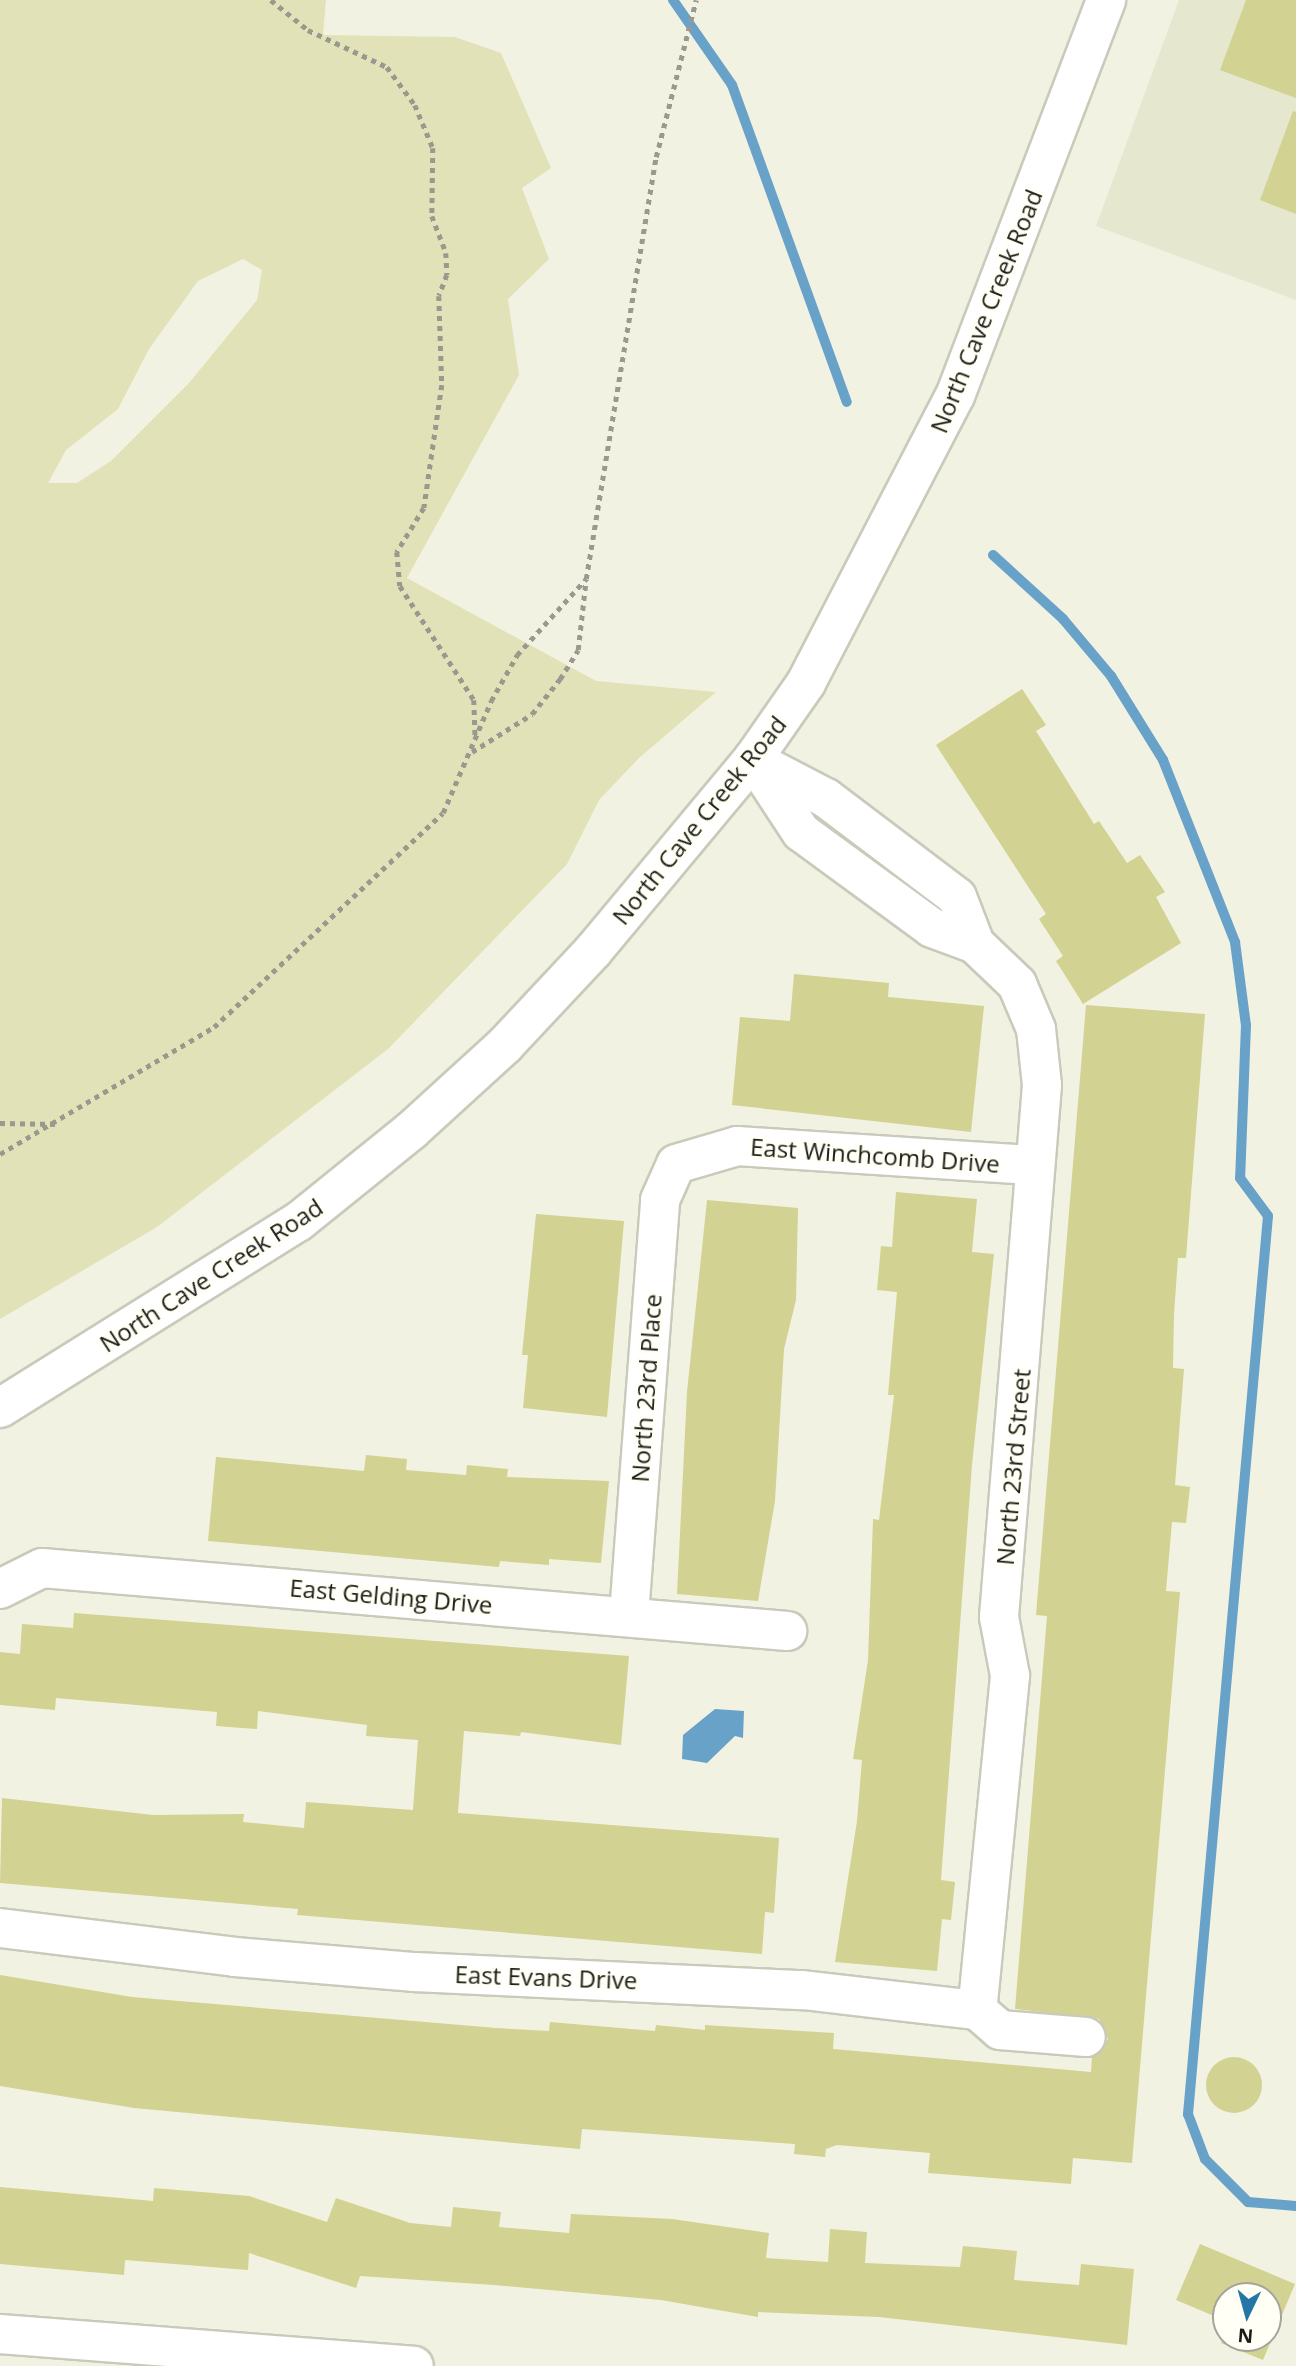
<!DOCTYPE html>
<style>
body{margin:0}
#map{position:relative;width:1296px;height:2366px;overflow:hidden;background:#f2f2e2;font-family:"Open Sans",sans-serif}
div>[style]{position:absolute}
.built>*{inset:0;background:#e6e7cf}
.green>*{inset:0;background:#e1e2b7}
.water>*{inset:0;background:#68a2c9}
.stream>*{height:10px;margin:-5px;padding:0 5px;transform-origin:5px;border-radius:5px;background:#68a2c9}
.building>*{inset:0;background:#d2d292}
.round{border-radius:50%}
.path>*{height:4.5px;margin-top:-2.25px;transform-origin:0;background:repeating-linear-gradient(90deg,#99998e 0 5px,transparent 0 10px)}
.roads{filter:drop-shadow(2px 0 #c9caba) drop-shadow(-2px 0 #c9caba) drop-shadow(0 2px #c9caba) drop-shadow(0 -2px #c9caba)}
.minor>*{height:38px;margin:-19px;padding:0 19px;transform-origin:19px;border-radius:19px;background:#fff}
.major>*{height:38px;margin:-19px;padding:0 19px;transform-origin:19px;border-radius:19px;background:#fff}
span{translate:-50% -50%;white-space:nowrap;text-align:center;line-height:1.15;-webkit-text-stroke:6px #fffff5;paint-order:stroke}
.street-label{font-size:24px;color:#1c1c17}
.north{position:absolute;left:1212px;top:2282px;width:70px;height:70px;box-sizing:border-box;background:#fffff5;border:2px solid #a4a49c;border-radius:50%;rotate:185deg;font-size:19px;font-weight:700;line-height:28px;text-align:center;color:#1c1c17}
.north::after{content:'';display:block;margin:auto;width:24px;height:32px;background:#2377a7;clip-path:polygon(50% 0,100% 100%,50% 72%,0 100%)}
</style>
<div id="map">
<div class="built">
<i style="clip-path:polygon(1179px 0,1296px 0,1296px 300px,1096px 226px)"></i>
</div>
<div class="green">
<i style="clip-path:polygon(evenodd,0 0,326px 0,323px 35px,455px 37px,501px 53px,551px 168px,522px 188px,549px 259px,508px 299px,519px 375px,407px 578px,596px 681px,716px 692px,639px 758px,599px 800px,567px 864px,388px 1049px,157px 1227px,0 1319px,0 0,243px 259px,262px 270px,257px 300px,189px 383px,111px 461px,77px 483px,48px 483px,66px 450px,118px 409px,149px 349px,198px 281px,243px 259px)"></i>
</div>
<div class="water">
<i style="clip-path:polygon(715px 1709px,744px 1711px,743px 1738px,735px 1736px,707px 1763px,682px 1759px,683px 1735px)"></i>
</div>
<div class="stream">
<i style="left:673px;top:0;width:103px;rotate:55.2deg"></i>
<i style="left:732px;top:85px;width:337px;rotate:70.1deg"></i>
<i style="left:993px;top:555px;width:95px;rotate:42.4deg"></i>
<i style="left:1063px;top:619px;width:75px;rotate:49.9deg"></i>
<i style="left:1111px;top:676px;width:99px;rotate:58.2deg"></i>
<i style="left:1163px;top:760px;width:196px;rotate:68.4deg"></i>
<i style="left:1235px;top:942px;width:84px;rotate:82.5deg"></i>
<i style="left:1246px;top:1025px;width:153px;rotate:92.2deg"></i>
<i style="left:1240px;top:1178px;width:47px;rotate:53.6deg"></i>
<i style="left:1268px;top:1216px;width:902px;rotate:95.09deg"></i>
<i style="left:1188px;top:2114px;width:48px;rotate:69.3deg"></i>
<i style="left:1205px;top:2159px;width:61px;rotate:45deg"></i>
<i style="left:1248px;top:2202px;width:48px;rotate:4.8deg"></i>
</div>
<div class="building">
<i style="clip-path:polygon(1246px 0,1296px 0,1296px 98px,1220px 70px)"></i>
<i style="clip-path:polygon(1293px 111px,1296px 112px,1296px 214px,1260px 200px)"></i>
<i style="clip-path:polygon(1022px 689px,1046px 725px,1036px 731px,1094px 824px,1099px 821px,1127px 863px,1140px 855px,1165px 892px,1156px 897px,1181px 943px,1083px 1004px,1056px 961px,1063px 956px,1039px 919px,1046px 914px,936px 745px)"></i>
<i style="clip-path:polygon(794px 974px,889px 983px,888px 997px,984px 1006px,971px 1132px,732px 1105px,740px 1017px,790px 1021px)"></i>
<i style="clip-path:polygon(1086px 1005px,1205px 1014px,1186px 1258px,1178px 1258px,1174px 1314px,1173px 1368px,1184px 1369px,1175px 1485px,1190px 1487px,1186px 1523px,1172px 1522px,1166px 1591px,1180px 1592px,1132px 2163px,1073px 2158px,1071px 2184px,928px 2173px,930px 2153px,837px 2145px,826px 2149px,825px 2157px,794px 2154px,795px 2144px,582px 2129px,580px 2149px,134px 2108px,0 2086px,0 1975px,132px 1997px,496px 2028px,549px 2031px,550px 2022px,655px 2031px,656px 2025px,705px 2030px,705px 2025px,834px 2033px,833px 2049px,1091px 2072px,1092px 2057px,1108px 2039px,1099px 2019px,1015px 2009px,1047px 1616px,1036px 1615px)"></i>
<i style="clip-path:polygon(896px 1192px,977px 1199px,972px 1252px,994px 1254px,972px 1465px,941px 1880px,955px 1882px,951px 1920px,942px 1919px,937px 1971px,835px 1962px,857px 1821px,862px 1760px,853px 1759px,868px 1660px,873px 1519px,879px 1520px,894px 1395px,888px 1395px,897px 1292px,877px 1290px,881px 1246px,892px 1247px)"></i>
<i style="clip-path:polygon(707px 1200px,798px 1208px,796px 1300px,784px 1349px,775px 1501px,758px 1601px,677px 1594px,687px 1392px)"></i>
<i style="clip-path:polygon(536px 1214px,624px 1221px,607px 1417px,523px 1408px,528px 1355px,522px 1355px)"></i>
<i style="clip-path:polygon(366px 1455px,407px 1459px,406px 1470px,466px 1475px,467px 1465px,508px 1469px,507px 1477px,609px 1481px,601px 1563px,549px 1559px,549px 1565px,500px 1561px,499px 1567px,208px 1541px,216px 1457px,364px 1471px)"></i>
<i style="clip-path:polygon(74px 1613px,629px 1656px,621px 1745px,521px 1732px,520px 1736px,464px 1731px,458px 1813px,779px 1838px,774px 1913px,765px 1912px,762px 1954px,297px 1915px,298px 1909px,0 1883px,2px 1798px,153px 1815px,244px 1814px,243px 1822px,304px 1828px,306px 1802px,413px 1810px,418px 1740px,366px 1736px,367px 1725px,258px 1711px,257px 1729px,216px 1726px,217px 1712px,56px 1698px,55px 1710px,0 1705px,0 1652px,20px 1654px,22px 1624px,73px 1628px)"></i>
<i class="round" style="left:1206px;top:2057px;width:56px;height:56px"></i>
<i style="clip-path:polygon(0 2187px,153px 2201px,154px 2188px,249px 2196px,327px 2222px,336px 2198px,410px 2223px,451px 2227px,453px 2207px,501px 2212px,499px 2227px,569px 2233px,571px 2214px,672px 2219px,769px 2233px,766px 2258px,828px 2262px,830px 2229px,867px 2232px,865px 2263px,960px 2267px,963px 2246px,1017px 2251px,1014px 2280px,1079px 2285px,1081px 2264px,1134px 2269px,1127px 2345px,879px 2317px,758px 2312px,758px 2317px,661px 2300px,494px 2285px,360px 2276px,356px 2288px,249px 2253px,248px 2270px,125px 2260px,124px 2275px,0 2264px)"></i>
<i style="clip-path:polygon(1200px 2244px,1295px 2284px,1263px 2360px,1221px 2343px,1226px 2331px,1226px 2338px,1268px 2338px,1268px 2296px,1226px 2296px,1226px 2321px,1176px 2300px)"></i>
</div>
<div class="path">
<i style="left:271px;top:0;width:48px;rotate:39deg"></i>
<i style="left:308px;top:30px;width:87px;rotate:25.1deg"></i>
<i style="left:387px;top:67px;width:47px;rotate:53.6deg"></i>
<i style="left:415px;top:105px;width:47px;rotate:67.3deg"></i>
<i style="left:433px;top:148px;width:68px;rotate:90.8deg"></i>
<i style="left:432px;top:216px;width:40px;rotate:69deg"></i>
<i style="left:446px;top:253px;width:22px;rotate:87deg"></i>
<i style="left:447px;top:275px;width:22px;rotate:111deg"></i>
<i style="left:439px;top:296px;width:89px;rotate:88.1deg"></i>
<i style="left:442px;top:385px;width:124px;rotate:98.3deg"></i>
<i style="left:424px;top:508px;width:52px;rotate:121.5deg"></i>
<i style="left:397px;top:552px;width:34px;rotate:85deg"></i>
<i style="left:400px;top:586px;width:136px;rotate:57deg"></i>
<i style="left:474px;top:700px;width:36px;rotate:88deg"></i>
<i style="left:472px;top:752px;width:71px;rotate:-32.3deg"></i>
<i style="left:532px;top:714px;width:45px;rotate:-51.3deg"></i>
<i style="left:560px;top:679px;width:34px;rotate:-58deg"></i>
<i style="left:578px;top:650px;width:71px;rotate:-83.6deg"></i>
<i style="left:0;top:1123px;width:55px;rotate:1deg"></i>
<i style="left:0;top:1154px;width:249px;rotate:-30.7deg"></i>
<i style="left:214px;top:1027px;width:313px;rotate:-43.1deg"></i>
<i style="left:443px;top:813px;width:122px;rotate:-66.8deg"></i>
<i style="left:491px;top:701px;width:53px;rotate:-60.5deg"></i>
<i style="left:517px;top:655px;width:103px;rotate:-47.8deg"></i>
<i style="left:586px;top:579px;width:428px;rotate:-80.6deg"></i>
<i style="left:656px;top:157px;width:162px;rotate:-75.7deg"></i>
</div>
<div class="roads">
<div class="minor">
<i style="left:753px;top:759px;width:87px;rotate:56.7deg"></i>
<i style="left:801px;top:832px;width:162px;rotate:36.2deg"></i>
<i style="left:932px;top:928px;width:46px;rotate:20.4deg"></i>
<i style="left:975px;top:944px;width:58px;rotate:43.6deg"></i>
<i style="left:1017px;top:984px;width:49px;rotate:67.1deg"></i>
<i style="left:1036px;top:1029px;width:56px;rotate:83.9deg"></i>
<i style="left:1042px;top:1085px;width:534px;rotate:94.62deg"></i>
<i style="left:999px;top:1617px;width:60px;rotate:79.4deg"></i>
<i style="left:1010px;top:1676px;width:336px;rotate:95.6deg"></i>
<i style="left:757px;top:762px;width:78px;rotate:27.6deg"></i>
<i style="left:826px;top:798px;width:164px;rotate:37.1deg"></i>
<i style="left:957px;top:897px;width:50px;rotate:69deg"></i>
<i style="left:0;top:1589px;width:47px;rotate:-26.6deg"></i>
<i style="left:42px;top:1568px;width:748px;rotate:4.83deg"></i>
<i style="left:629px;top:1615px;width:416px;rotate:-85.7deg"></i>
<i style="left:660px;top:1200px;width:39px;rotate:-66deg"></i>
<i style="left:676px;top:1164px;width:64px;rotate:-16.4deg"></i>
<i style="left:737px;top:1146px;width:298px;rotate:3.7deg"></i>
<i style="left:0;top:1928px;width:237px;rotate:7deg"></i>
<i style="left:235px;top:1957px;width:181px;rotate:4.8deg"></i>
<i style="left:415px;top:1972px;width:388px;rotate:2.7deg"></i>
<i style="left:803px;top:1990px;width:175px;rotate:6.6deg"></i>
<i style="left:977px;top:2010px;width:30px;rotate:41deg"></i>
<i style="left:1000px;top:2030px;width:86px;rotate:4.7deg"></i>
<i style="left:0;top:2334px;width:415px;rotate:4.4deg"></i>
</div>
<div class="major">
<i style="left:0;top:1408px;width:351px;rotate:-32deg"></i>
<i style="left:298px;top:1222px;width:146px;rotate:-38.9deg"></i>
<i style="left:412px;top:1130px;width:126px;rotate:-42.4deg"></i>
<i style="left:505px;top:1045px;width:129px;rotate:-46.9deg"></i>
<i style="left:593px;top:951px;width:250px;rotate:-50.2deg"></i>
<i style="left:753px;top:759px;width:93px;rotate:-55.1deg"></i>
<i style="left:806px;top:683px;width:323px;rotate:-62.6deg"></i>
<i style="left:955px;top:396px;width:424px;rotate:-69.1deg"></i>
</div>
</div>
<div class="street-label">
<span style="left:986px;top:311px;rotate:-68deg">North Cave Creek Road</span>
<span style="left:699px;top:820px;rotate:-51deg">North Cave Creek Road</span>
<span style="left:875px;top:1155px;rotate:4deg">East Winchcomb Drive</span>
<span style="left:211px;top:1275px;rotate:-33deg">North Cave Creek Road</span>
<span style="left:646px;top:1388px;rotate:-86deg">North 23rd Place</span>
<span style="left:1013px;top:1467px;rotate:-85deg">North 23rd Street</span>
<span style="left:391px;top:1596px;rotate:5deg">East Gelding Drive</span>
<span style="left:546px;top:1977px;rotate:2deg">East Evans Drive</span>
</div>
<div class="north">N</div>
</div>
